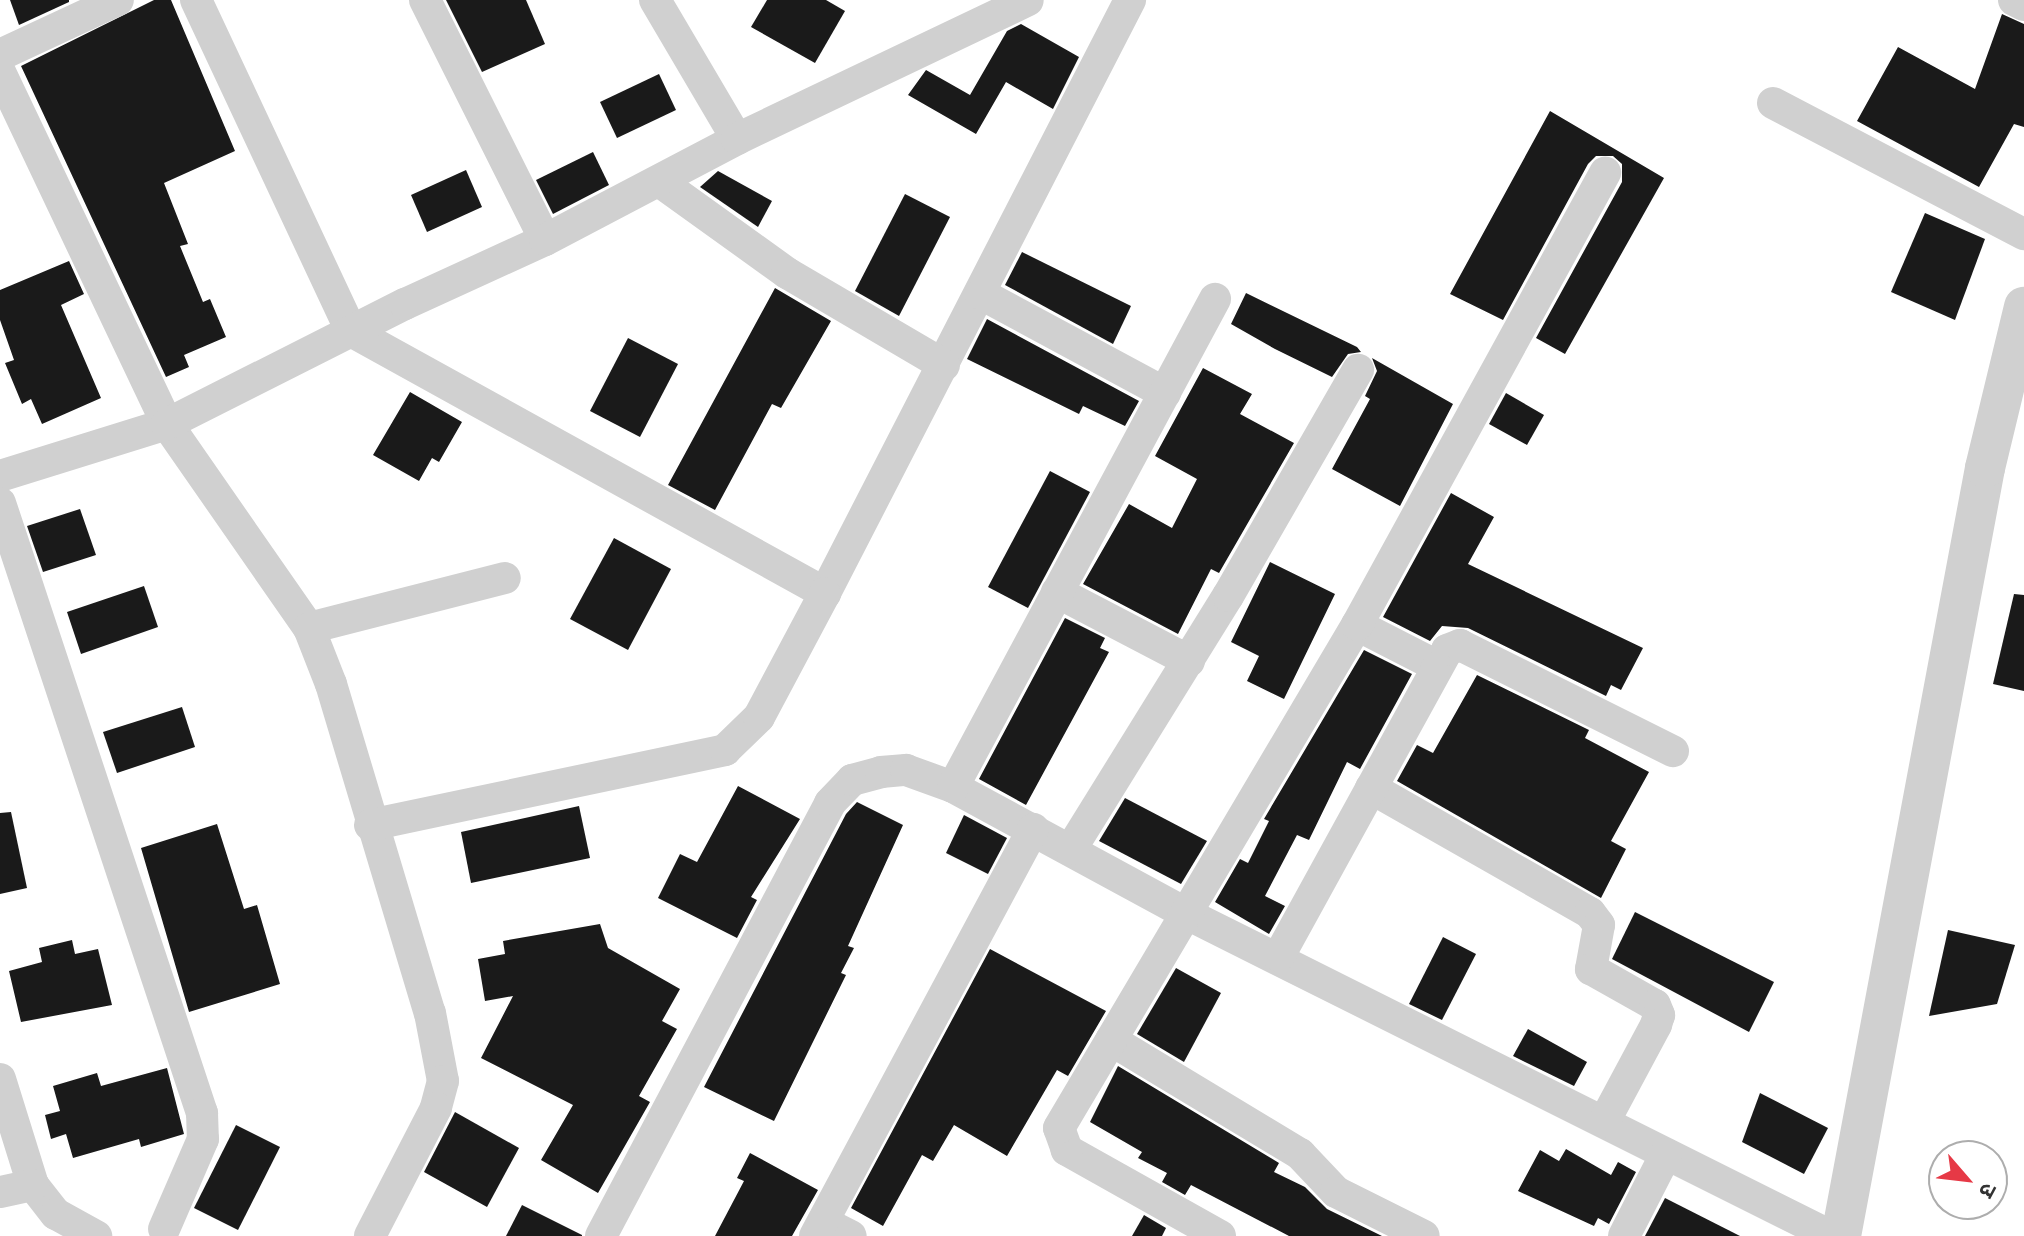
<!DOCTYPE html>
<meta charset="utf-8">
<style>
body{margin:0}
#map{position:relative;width:2024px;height:1236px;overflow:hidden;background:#fff;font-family:"Roboto Condensed","Noto Sans Devanagari",sans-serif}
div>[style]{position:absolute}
.building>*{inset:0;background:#1a1a1a}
.minor>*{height:32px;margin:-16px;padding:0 16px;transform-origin:16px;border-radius:16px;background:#d0d0d0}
.tertiary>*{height:40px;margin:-20px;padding:0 20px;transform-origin:20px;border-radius:20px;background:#d0d0d0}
span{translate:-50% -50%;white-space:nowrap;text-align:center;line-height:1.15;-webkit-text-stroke:8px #fff;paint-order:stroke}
.north{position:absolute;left:1928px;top:1140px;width:80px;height:80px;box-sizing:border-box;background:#fff;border:2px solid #adadad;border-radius:50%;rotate:118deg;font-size:22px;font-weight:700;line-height:32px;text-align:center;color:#333}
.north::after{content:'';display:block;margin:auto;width:28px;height:36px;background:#e63946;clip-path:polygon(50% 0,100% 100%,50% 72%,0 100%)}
</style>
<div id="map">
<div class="building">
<i style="clip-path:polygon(10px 0,69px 0,69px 2px,19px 25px)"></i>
<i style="clip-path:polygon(154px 0,171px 0,235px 151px,164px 183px,188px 244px,180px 246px,203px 302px,210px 299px,226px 337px,184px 355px,189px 367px,166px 377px,21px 66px)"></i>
<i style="clip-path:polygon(446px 0,526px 0,545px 44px,482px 72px)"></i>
<i style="clip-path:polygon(767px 0,826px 0,845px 11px,815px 63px,751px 27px)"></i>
<i style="clip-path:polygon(2002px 14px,2024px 24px,2024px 127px,2014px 124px,1979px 187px,1857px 121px,1898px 47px,1975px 89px)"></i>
<i style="clip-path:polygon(1021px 24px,1079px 57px,1053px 109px,1006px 82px,976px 134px,908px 95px,926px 70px,970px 95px,1007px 31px)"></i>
<i style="clip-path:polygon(659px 74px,676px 110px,617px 138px,600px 102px)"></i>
<i style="clip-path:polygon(1550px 111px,1664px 178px,1565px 354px,1536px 338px,1622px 182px,1622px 164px,1613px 156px,1596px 156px,1588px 164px,1503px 320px,1450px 294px)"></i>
<i style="clip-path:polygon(593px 152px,609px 185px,553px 214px,536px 180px)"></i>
<i style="clip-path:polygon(466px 170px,482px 207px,427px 232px,411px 195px)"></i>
<i style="clip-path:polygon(718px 171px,772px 201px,758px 227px,700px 187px)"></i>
<i style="clip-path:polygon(905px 194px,950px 217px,899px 316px,855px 291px)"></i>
<i style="clip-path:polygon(1925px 213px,1985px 239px,1955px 320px,1891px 292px)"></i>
<i style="clip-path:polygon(1022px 252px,1131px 306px,1113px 344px,1005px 285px)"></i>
<i style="clip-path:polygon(69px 261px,84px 294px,61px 305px,101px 398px,42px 424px,31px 399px,22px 404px,5px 363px,14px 360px,0 320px,0 290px)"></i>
<i style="clip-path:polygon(775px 288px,831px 321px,781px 408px,772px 404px,715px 510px,668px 485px)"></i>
<i style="clip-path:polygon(1246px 293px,1357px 347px,1361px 352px,1348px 354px,1332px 377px,1275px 349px,1231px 324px)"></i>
<i style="clip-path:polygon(987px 319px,1139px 401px,1125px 426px,1083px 406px,1079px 414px,967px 359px)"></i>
<i style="clip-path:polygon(628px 338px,678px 364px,640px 437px,590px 411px)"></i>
<i style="clip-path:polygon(1372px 358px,1453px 404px,1400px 506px,1332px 469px,1370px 399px,1365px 396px,1377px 371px)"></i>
<i style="clip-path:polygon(1203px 368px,1252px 394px,1240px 414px,1294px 443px,1219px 573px,1211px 569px,1178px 634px,1083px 584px,1129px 504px,1172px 528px,1197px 479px,1155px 456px)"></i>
<i style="clip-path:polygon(410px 392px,462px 422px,439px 462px,432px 458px,419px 481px,373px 455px)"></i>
<i style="clip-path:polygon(1506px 393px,1544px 415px,1527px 445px,1489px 424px)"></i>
<i style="clip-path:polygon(1050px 471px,1090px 492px,1028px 608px,988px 587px)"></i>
<i style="clip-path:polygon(1451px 493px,1494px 517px,1468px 564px,1643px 648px,1621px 690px,1611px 685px,1606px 696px,1468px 628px,1442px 626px,1430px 641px,1383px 617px)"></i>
<i style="clip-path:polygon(80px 509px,96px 555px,43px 572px,27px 526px)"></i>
<i style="clip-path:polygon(614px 538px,671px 569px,628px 650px,570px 619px)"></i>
<i style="clip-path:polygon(1270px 562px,1335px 594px,1284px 699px,1247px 681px,1259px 656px,1231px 642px)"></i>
<i style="clip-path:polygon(144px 586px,158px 627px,81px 654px,67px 612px)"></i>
<i style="clip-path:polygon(2014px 594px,2024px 595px,2024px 691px,1993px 684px)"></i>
<i style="clip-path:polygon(1065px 618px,1105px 638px,1100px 648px,1109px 652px,1026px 805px,979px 779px)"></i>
<i style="clip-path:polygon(1364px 650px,1412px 674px,1360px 769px,1347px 762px,1309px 840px,1297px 835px,1265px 896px,1285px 906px,1269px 934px,1215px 902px,1240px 859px,1248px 863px,1269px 821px,1264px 819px)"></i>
<i style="clip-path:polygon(1477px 675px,1589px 730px,1585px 738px,1649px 772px,1611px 841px,1626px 849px,1601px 898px,1397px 781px,1417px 745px,1433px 753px)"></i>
<i style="clip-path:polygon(182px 707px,195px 747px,117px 773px,103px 732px)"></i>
<i style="clip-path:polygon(738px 786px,800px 819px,751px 897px,757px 900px,737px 938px,658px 898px,680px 854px,697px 862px)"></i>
<i style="clip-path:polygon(1125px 798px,1207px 841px,1181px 884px,1099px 841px)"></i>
<i style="clip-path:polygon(857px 802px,903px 825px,848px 946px,854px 948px,841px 973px,846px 975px,774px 1121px,704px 1087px,846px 814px)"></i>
<i style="clip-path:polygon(579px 806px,590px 858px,471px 883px,461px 832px)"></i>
<i style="clip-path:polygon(11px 812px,27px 888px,0 894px,0 813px)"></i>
<i style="clip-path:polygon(964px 815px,1007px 838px,988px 874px,946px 853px)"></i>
<i style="clip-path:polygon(217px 824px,244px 909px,257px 905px,280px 984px,189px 1012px,141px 848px)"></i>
<i style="clip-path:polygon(1635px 912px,1774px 982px,1749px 1032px,1612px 959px)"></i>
<i style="clip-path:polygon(600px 924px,608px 948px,680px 989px,662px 1021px,677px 1029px,639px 1096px,650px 1102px,598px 1193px,541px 1160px,573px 1105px,481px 1058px,513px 996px,485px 1001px,478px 959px,505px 954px,503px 941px)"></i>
<i style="clip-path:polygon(1948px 930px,2015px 945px,1997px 1004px,1929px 1016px)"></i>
<i style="clip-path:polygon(1443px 937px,1476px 954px,1442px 1020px,1409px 1004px)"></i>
<i style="clip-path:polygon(72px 940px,75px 954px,98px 949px,112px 1005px,21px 1022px,9px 971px,42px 962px,39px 948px)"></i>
<i style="clip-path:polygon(990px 949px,1106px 1011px,1068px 1076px,1057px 1070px,1007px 1156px,954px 1125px,933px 1161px,922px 1155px,883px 1226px,851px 1208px)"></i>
<i style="clip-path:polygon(1176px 968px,1221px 993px,1184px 1062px,1137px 1034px)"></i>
<i style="clip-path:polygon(1528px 1029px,1587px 1062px,1574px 1086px,1513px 1056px)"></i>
<i style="clip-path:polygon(1118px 1066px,1279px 1163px,1274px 1172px,1305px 1187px,1327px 1209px,1382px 1236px,1289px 1236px,1191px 1185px,1185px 1195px,1162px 1182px,1167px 1173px,1138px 1158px,1142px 1152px,1090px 1122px)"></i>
<i style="clip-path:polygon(167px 1068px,184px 1134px,141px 1147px,139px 1139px,73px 1158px,66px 1134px,51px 1139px,45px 1115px,60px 1111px,53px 1086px,97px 1073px,101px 1086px)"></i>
<i style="clip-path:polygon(1760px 1093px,1828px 1128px,1804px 1174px,1742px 1142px)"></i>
<i style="clip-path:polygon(455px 1112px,519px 1148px,487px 1207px,424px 1172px)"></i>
<i style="clip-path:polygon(236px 1125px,280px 1147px,238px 1230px,194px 1208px)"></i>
<i style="clip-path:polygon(1566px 1149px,1611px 1175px,1618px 1162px,1636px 1172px,1609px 1224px,1598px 1218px,1594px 1226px,1518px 1191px,1540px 1150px,1559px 1161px)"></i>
<i style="clip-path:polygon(750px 1153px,818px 1190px,792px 1236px,715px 1236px,744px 1181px,737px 1178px)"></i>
<i style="clip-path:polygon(1665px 1198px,1740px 1236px,1645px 1236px)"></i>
<i style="clip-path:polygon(522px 1205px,582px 1235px,582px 1236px,506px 1236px)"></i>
<i style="clip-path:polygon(1144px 1215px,1166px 1228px,1162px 1236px,1132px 1236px)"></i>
</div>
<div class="minor">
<i style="left:196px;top:0;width:365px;rotate:64.9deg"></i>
<i style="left:351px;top:331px;width:542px;rotate:28.93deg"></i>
<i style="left:825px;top:593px;width:667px;rotate:-62.78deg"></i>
<i style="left:425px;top:0;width:268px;rotate:63.4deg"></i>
<i style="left:655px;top:0;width:161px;rotate:59.5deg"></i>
<i style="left:2014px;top:0;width:11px;rotate:27deg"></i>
<i style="left:0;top:55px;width:130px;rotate:-25deg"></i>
<i style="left:0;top:72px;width:390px;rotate:64.6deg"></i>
<i style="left:167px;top:424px;width:249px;rotate:55.2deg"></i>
<i style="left:309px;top:628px;width:60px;rotate:68.6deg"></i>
<i style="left:331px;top:684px;width:344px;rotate:73.3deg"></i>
<i style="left:430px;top:1013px;width:69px;rotate:79.2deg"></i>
<i style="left:443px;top:1081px;width:28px;rotate:105deg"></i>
<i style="left:436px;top:1108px;width:144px;rotate:117.3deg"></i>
<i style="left:1773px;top:103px;width:283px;rotate:27.6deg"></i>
<i style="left:659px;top:181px;width:158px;rotate:35.7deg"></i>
<i style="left:787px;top:273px;width:182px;rotate:30.4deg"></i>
<i style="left:981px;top:294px;width:209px;rotate:28.3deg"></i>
<i style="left:0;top:476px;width:175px;rotate:-17.3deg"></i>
<i style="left:167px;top:424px;width:267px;rotate:-26.8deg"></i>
<i style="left:405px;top:304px;width:154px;rotate:-24.6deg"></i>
<i style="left:545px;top:240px;width:217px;rotate:-27.7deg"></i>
<i style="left:737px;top:139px;width:322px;rotate:-25.5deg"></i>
<i style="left:0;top:503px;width:643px;rotate:71.68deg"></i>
<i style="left:202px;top:1113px;width:26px;rotate:88deg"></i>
<i style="left:203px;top:1139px;width:98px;rotate:113.4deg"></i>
<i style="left:1057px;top:592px;width:149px;rotate:27.6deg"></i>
<i style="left:1357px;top:625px;width:90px;rotate:27.1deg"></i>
<i style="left:309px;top:628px;width:202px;rotate:-14.3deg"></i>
<i style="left:953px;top:787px;width:266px;rotate:28.5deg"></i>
<i style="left:1187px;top:914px;width:720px;rotate:26.57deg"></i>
<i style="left:1371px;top:788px;width:252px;rotate:29.7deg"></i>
<i style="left:1590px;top:913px;width:15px;rotate:53deg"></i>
<i style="left:1599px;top:925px;width:45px;rotate:100.3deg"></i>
<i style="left:1591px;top:969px;width:73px;rotate:29.4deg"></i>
<i style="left:1655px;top:1005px;width:11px;rotate:68deg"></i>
<i style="left:1659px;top:1015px;width:10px;rotate:107deg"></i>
<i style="left:1656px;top:1025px;width:110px;rotate:118.2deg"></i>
<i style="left:370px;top:825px;width:363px;rotate:-11.9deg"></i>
<i style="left:725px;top:750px;width:47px;rotate:-44.1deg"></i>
<i style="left:759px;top:717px;width:140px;rotate:-62deg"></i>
<i style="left:1071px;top:849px;width:298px;rotate:-58.2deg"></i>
<i style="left:1228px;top:596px;width:261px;rotate:-60.1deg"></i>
<i style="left:1279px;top:956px;width:349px;rotate:-61.2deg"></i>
<i style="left:1447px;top:650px;width:14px;rotate:-21deg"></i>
<i style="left:1460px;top:645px;width:238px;rotate:26.5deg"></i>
<i style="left:1111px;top:1040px;width:221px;rotate:31.1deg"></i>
<i style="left:1300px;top:1154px;width:52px;rotate:46.5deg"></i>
<i style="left:1336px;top:1192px;width:98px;rotate:26.6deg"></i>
<i style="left:0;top:1079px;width:111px;rotate:72.7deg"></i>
<i style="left:33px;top:1185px;width:37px;rotate:52deg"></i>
<i style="left:56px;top:1214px;width:46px;rotate:28.8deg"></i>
<i style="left:0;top:1192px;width:34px;rotate:-12deg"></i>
<i style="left:823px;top:1222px;width:31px;rotate:27deg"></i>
<i style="left:601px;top:1236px;width:490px;rotate:-62.1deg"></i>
<i style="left:830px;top:803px;width:32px;rotate:-46deg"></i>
<i style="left:852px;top:780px;width:30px;rotate:-15deg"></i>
<i style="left:881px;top:772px;width:25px;rotate:-5deg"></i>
<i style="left:906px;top:770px;width:50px;rotate:19.9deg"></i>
<i style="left:953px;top:787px;width:554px;rotate:-61.77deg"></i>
<i style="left:815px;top:1236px;width:462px;rotate:-61.8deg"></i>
<i style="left:1220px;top:1236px;width:176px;rotate:-150.7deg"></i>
<i style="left:1067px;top:1150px;width:23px;rotate:-110deg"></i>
<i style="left:1059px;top:1128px;width:585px;rotate:-59.36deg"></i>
<i style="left:1357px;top:625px;width:516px;rotate:-61.25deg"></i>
<i style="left:1624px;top:1236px;width:92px;rotate:-62.9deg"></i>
</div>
<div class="tertiary">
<i style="left:1841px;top:1236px;width:781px;rotate:-79.38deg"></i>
<i style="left:1985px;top:468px;width:166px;rotate:-76.4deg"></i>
</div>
<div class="north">उ</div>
</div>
